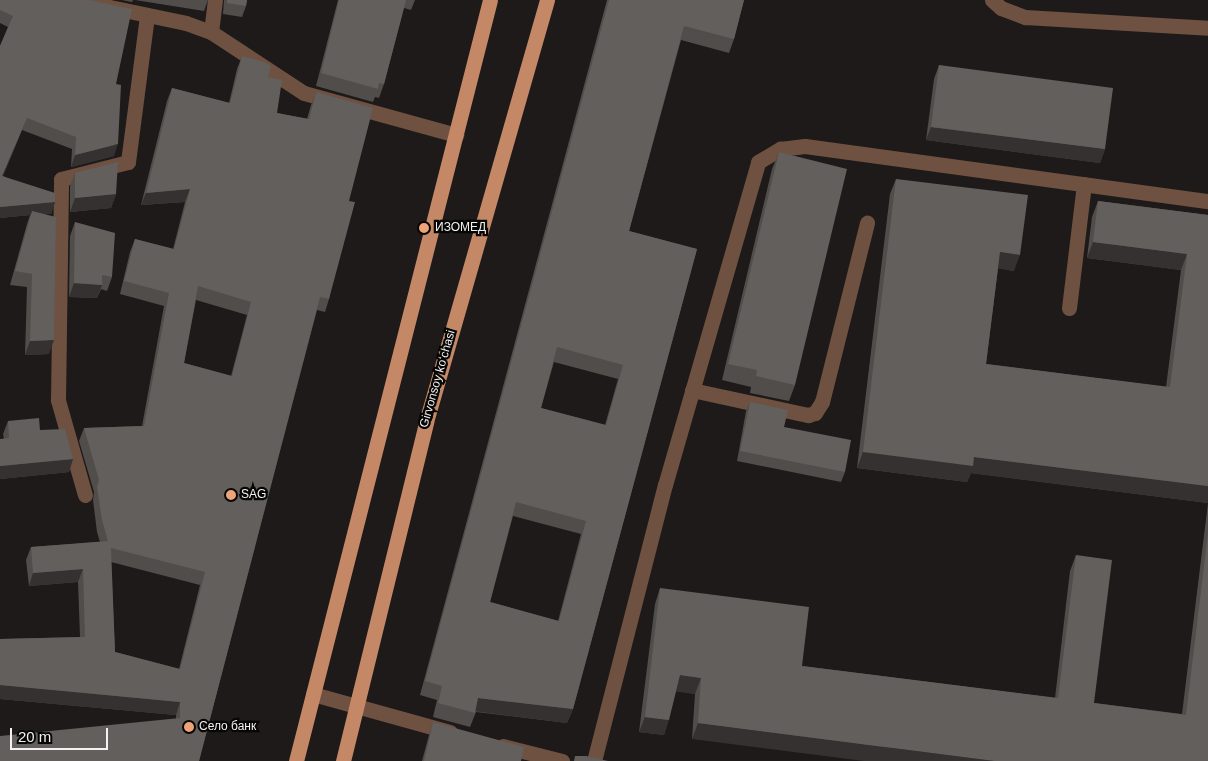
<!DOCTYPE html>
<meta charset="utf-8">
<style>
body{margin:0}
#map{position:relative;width:1208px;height:761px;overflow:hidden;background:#1d1a19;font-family:Helvetica,sans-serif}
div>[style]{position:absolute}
.minor>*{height:15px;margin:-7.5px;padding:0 7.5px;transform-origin:7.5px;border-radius:7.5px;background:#6e5141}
.major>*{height:15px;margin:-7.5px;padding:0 7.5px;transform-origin:7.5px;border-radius:7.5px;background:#c48866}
.wall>*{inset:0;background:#504d4b}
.shaded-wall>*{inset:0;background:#343130}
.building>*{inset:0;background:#625f5d}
.dots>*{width:14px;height:14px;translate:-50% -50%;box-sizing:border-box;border:2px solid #060605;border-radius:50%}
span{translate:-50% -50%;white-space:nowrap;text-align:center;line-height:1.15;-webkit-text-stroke:4.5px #060605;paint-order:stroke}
.poi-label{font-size:12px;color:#f4f2f1}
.left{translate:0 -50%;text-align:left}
.street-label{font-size:12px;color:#f4f2f1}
.scale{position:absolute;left:10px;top:728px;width:98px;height:22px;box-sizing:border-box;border:2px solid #f4f2f1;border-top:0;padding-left:6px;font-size:15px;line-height:18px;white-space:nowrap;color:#f4f2f1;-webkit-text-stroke:4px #060605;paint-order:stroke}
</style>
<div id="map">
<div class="minor">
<i style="left:76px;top:0;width:112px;rotate:11.8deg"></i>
<i style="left:186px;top:23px;width:27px;rotate:20deg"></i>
<i style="left:211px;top:32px;width:111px;rotate:33.3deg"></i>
<i style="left:304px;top:93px;width:158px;rotate:15.4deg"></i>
<i style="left:992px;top:0;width:12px;rotate:42deg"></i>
<i style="left:1001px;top:8px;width:26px;rotate:21deg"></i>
<i style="left:1025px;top:17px;width:183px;rotate:3.4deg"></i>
<i style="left:211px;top:32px;width:32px;rotate:-83deg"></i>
<i style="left:1069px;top:308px;width:125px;rotate:-83.1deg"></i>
<i style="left:692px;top:390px;width:119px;rotate:12.2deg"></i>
<i style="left:808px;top:415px;width:7px;rotate:-16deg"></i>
<i style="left:815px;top:413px;width:13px;rotate:-58deg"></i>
<i style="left:822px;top:402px;width:185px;rotate:-75.9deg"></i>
<i style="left:85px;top:495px;width:99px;rotate:-105.9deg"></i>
<i style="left:58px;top:400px;width:221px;rotate:-89.2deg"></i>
<i style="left:61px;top:179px;width:69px;rotate:-14.2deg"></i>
<i style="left:128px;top:162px;width:148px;rotate:-82.6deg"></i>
<i style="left:313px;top:694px;width:142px;rotate:15.5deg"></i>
<i style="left:503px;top:746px;width:61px;rotate:14.3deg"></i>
<i style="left:594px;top:761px;width:285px;rotate:-75.6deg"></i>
<i style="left:665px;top:485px;width:336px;rotate:-73.9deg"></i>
<i style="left:758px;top:162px;width:26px;rotate:-31deg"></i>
<i style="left:780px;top:149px;width:25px;rotate:-7deg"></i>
<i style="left:805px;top:146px;width:407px;rotate:7.8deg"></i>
</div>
<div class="major">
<i style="left:296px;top:761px;width:785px;rotate:-75.7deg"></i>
<i style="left:343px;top:761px;width:349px;rotate:-76.2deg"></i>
<i style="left:426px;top:422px;width:439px;rotate:-74deg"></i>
</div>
<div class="wall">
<i style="clip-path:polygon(0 0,116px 84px,114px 156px,71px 167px,72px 149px,22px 130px,3px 176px,55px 202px,51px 214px,45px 214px,49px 354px,25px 355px,27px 287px,10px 285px,27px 224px,30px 215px,0 218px,0 46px,8px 27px,0 23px)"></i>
<i style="clip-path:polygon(122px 0,133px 0,132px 2px)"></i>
<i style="clip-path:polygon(135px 0,208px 0,204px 11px)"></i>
<i style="clip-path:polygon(224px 0,247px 0,246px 6px,242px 17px,223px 14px)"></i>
<i style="clip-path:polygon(338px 0,415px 0,411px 10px,404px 8px,384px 84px,379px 98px,375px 97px,373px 102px,316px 86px)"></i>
<i style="clip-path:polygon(evenodd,607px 0,744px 0,734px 39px,729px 53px,681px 40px,629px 231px,697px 249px,573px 709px,567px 723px,476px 712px,470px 727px,433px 717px,437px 700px,420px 695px,607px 0,554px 362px,618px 379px,605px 425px,541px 408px,554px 362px,607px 0,513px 516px,581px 534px,558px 621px,490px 602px,513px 516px)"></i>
<i style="clip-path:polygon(evenodd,242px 56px,268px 77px,277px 113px,307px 119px,311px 105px,316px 92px,349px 201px,329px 299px,325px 312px,317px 310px,199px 761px,176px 719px,176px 715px,0 699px,0 639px,80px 637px,78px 582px,29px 586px,26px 560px,31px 547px,100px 542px,97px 532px,93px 500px,94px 492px,79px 441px,84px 428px,142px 426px,164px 306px,120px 294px,130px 252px,135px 239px,173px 249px,185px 202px,141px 205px,167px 101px,172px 88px,229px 103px,237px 69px,242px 56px,196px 300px,247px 315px,231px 376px,184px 363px,196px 300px,242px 56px,111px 562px,200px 585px,179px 669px,115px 652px,111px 562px)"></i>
<i style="clip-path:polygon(939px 65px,1105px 149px,1100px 163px,926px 140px,934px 79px)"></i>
<i style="clip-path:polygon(779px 152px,795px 385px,789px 401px,750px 393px,751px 387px,722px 380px,772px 169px)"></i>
<i style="clip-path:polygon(75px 173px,116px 194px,111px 208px,70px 212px,70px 186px)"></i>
<i style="clip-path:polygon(896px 179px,1014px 271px,998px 268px,986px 364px,1166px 387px,1181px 270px,1087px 258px,1092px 217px,1098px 201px,1208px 215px,1208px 761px,692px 739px,695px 694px,676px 691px,664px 735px,639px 732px,655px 604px,660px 588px,802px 666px,1055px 698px,1070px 571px,1076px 555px,1094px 703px,1182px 714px,1208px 503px,971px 473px,967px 482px,857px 468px,890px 194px)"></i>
<i style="clip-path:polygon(75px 222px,112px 277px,107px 291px,101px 289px,97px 298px,69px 297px,70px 236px)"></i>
<i style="clip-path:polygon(750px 402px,845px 472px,841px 482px,737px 461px,746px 411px)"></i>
<i style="clip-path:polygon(8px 421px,40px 430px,73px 459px,69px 472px,0 479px,0 439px,4px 439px,3px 434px)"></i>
<i style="clip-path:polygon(433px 722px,521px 761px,422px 761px,429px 735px)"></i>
</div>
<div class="shaded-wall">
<i style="clip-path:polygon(27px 118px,22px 130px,0 183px,2px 176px)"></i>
<i style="clip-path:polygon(931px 127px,1105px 149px,1100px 163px,926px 140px)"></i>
<i style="clip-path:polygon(118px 144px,114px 156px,71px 167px,75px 155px)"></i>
<i style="clip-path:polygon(190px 189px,185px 202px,141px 205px,146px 193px)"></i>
<i style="clip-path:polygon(116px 194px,111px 208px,70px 212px,75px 198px)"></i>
<i style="clip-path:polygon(55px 202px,51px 214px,30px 215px,32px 211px,30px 215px,0 218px,0 207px)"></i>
<i style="clip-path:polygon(1093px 242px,1187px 254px,1181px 270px,1087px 258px)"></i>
<i style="clip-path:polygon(1000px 252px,1020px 255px,1014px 271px,994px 268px)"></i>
<i style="clip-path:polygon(74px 283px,102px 285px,97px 298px,69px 297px)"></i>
<i style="clip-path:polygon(54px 340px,49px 354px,25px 355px,30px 341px)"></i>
<i style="clip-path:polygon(863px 452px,974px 457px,1208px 486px,1208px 503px,971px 473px,967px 482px,857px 468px)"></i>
<i style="clip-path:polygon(73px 459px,69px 472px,0 479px,0 466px)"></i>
<i style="clip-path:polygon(83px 569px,78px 582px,29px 586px,33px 573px)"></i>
<i style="clip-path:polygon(680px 675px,701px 678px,695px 694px,674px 691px)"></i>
<i style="clip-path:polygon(0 685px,180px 702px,176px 715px,0 699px)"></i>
<i style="clip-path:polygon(478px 698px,573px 709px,567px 723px,473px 711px)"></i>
<i style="clip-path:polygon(645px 717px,669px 720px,664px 735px,639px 732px)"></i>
<i style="clip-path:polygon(698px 723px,994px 761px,864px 761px,692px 739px)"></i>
</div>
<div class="building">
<i style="clip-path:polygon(0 0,89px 0,132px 9px,116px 84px,121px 85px,118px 144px,75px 155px,76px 137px,27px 118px,2px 176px,55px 193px,55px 202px,0 207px,0 46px,13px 16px,0 10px)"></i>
<i style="clip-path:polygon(227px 0,247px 0,246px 6px,227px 3px)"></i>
<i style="clip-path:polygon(339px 0,406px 0,384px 84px,379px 83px,378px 89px,321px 73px)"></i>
<i style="clip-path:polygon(evenodd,609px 0,744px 0,734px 39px,684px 26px,629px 231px,697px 249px,573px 709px,478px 698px,475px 713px,438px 703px,442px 686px,425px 681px,609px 0,557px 347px,623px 365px,606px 425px,541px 408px,557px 347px,609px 0,516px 502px,586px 521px,559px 621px,490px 602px,516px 502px)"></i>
<i style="clip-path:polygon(evenodd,242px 56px,264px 62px,271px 66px,268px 77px,282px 80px,277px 113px,309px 119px,316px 92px,373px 108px,349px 201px,355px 202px,329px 299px,320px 297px,199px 761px,0 761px,0 736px,180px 718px,180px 702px,0 685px,0 639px,85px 637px,83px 569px,33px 573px,31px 547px,108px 541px,102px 520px,97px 487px,99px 480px,84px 428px,144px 426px,169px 293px,124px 281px,135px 239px,174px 249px,190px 189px,146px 193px,172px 88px,230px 103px,242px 56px,198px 286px,251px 302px,232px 376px,184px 363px,198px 286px,242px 56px,111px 548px,205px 572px,180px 669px,115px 652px,111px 548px)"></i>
<i style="clip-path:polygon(939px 65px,1113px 88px,1105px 149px,931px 127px)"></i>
<i style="clip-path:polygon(779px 152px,847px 169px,795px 385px,756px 376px,757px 370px,728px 364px)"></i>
<i style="clip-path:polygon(118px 162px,116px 194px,75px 198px,75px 173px)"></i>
<i style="clip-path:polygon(896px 179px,1028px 195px,1020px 255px,1000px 252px,986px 364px,1170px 387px,1187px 254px,1093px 242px,1098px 201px,1208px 215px,1208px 486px,974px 457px,973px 466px,863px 452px)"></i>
<i style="clip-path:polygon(32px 211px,56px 217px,54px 340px,30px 341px,32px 274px,15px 271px)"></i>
<i style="clip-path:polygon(75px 222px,115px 233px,112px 277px,102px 275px,102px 285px,74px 283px)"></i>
<i style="clip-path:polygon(750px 402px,788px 410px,784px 427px,851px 440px,845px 472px,740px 451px)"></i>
<i style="clip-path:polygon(39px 418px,40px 430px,65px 429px,73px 459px,0 466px,0 439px,9px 438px,8px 421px)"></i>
<i style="clip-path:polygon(1208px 533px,1208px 761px,994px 761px,698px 723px,701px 678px,680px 675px,669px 720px,645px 717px,660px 588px,809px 607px,802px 666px,1058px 698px,1076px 555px,1112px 560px,1094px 703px,1186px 715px)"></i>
<i style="clip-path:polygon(433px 722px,524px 747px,521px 761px,424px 761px)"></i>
<i style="clip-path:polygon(575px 756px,586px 756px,608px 761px,574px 761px)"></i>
</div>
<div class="dots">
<i style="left:424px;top:228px;background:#efa378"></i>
<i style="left:231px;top:495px;background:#efa378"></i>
<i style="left:189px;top:727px;background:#efa378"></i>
</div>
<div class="poi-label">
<span class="left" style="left:435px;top:228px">ИЗОМЕД</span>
<span class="left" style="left:241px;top:495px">SAG</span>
<span class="left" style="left:199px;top:727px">Село банк</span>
</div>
<div class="street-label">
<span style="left:438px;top:379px;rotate:-74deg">Girvonsoy koʻchasi</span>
</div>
<div class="scale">20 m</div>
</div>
